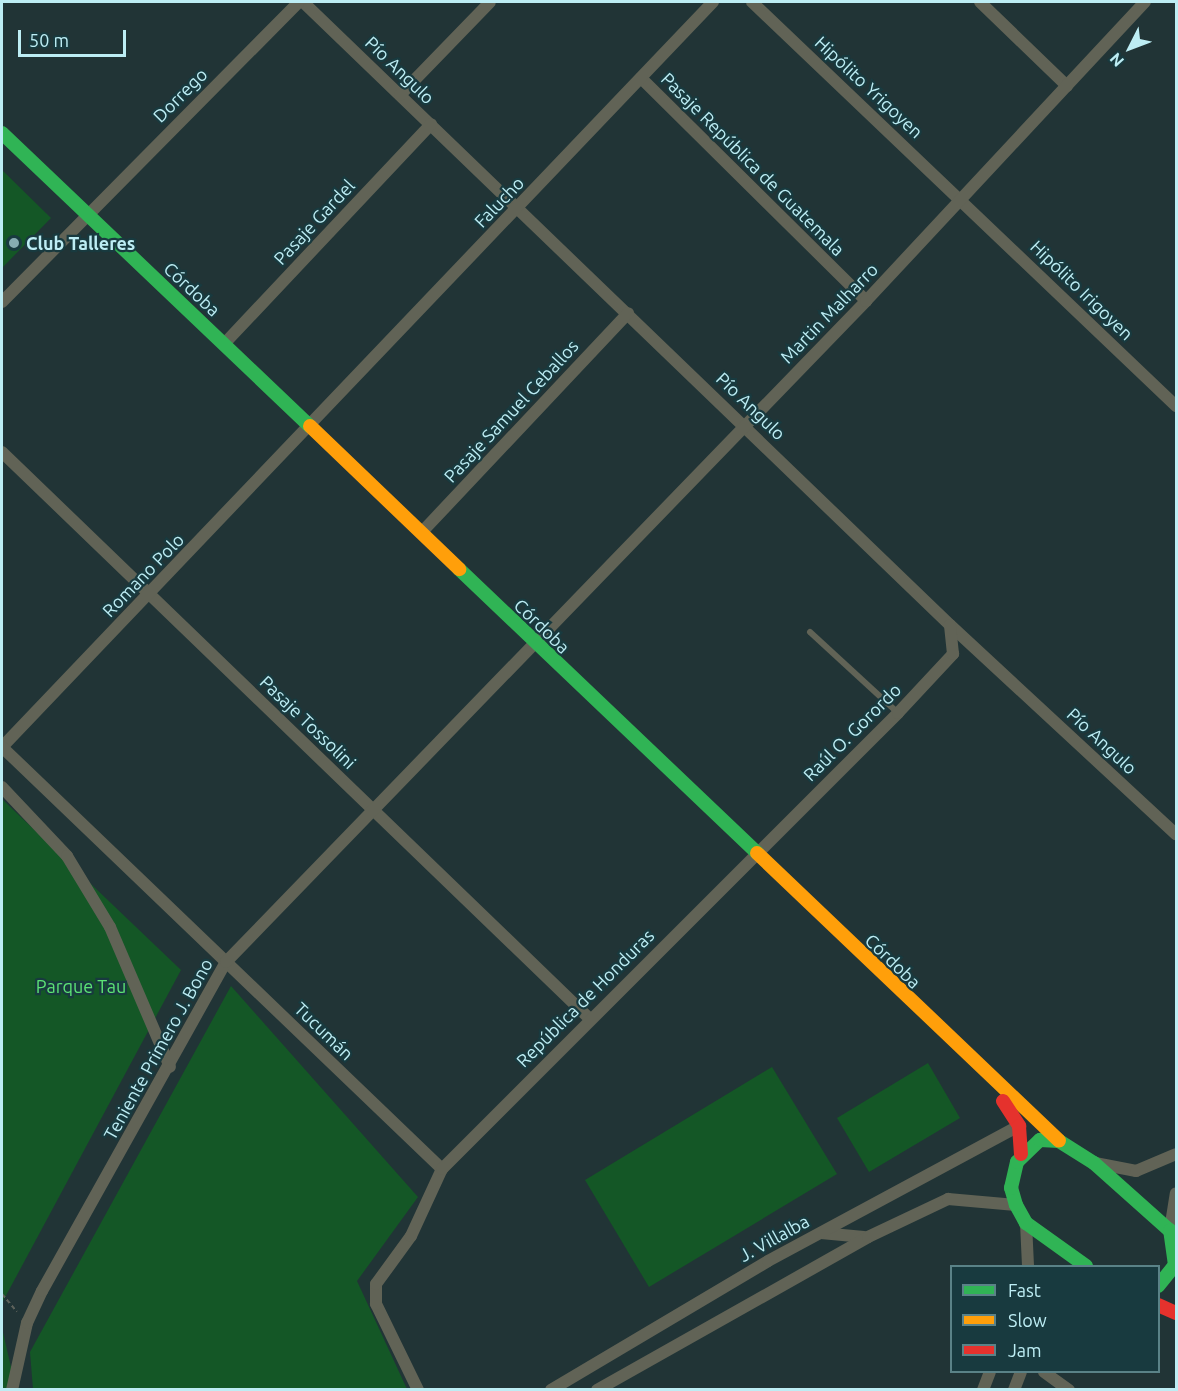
<!DOCTYPE html>
<meta charset="utf-8">
<style>
body{margin:0}
#map{position:relative;width:1178px;height:1391px;overflow:hidden;background:#213436;font-family:Ubuntu,sans-serif}
div>[style]{position:absolute}
.green>*{inset:0;background:#145726}
.path>*{height:2px;margin-top:-1px;transform-origin:0;background:repeating-linear-gradient(90deg,#5e625b 0 4.5px,transparent 0 7.5px)}
.lane>*{height:6px;margin:-3px;padding:0 3px;transform-origin:3px;border-radius:3px;background:#616356}
.street>*{height:12px;margin:-6px;padding:0 6px;transform-origin:6px;border-radius:6px;background:#616356}
.fast>*{height:14px;margin:-7px;padding:0 7px;transform-origin:7px;border-radius:7px;background:#30b455}
.slow>*{height:14px;margin:-7px;padding:0 7px;transform-origin:7px;border-radius:7px;background:#ff9f0a}
.jam>*{height:14px;margin:-7px;padding:0 7px;transform-origin:7px;border-radius:7px;background:#e5322d}
.dots>*{width:16px;height:16px;translate:-50% -50%;box-sizing:border-box;border:3px solid #183a3f;border-radius:50%}
span{translate:-50% -50%;white-space:nowrap;text-align:center;line-height:1.15;-webkit-text-stroke:4.5px #183a3f;paint-order:stroke}
.street-label{font-size:18px;color:#bdedf4}
.poi-label{font-size:18px;color:#bdedf4;font-weight:700}
.left{translate:0 -50%;text-align:left}
.park-label{font-size:18px;color:#5ce275}
.frame{position:absolute;inset:0;border:3px solid #bdedf4;pointer-events:none}
.legend{position:absolute;left:950px;top:1265px;width:210px;height:108px;box-sizing:border-box;background:#183a3f;border:2px solid #5a8287;margin:0;padding:8px 10px;list-style:none;font-size:18px;color:#bdedf4}
.legend li{display:flex;align-items:center;gap:12px;height:30px}
.legend b{width:30px;border:2px solid #5a8287}
.north{position:absolute;left:1100px;top:18px;width:60px;height:60px;-webkit-text-stroke:4px #183a3f;paint-order:stroke;rotate:228deg;font-size:16px;font-weight:700;line-height:24px;text-align:center;color:#bdedf4}
.north::after{content:'';display:block;margin:auto;width:21px;height:27px;background:#bdedf4;clip-path:polygon(50% 0,100% 100%,50% 72%,0 100%)}
.scale{position:absolute;left:18px;top:30px;width:108px;height:27px;box-sizing:border-box;border:3px solid #bdedf4;border-top:0;padding-left:8px;font-size:18px;line-height:21px;white-space:nowrap;color:#bdedf4;-webkit-text-stroke:4px #183a3f;paint-order:stroke}
</style>
<div id="map">
<div class="green">
<i style="clip-path:polygon(2px 170px,51px 218px,2px 268px)"></i>
<i style="clip-path:polygon(2px 799px,181px 970px,2px 1303px)"></i>
<i style="clip-path:polygon(231px 986px,418px 1197px,357px 1281px,407px 1389px,33px 1389px,30px 1352px)"></i>
<i style="clip-path:polygon(928px 1063px,960px 1118px,869px 1172px,837px 1118px)"></i>
<i style="clip-path:polygon(772px 1067px,837px 1174px,649px 1287px,585px 1180px)"></i>
<i style="clip-path:polygon(2px 1328px,16px 1389px,2px 1389px)"></i>
</div>
<div class="path">
<i style="left:2px;top:1294px;width:23px;rotate:50deg"></i>
</div>
<div class="lane">
<i style="left:810px;top:632px;width:120px;rotate:42.6deg"></i>
</div>
<div class="street">
<i style="left:303px;top:2px;width:898px;rotate:43.92deg"></i>
<i style="left:950px;top:625px;width:308px;rotate:42.8deg"></i>
<i style="left:752px;top:2px;width:586px;rotate:43.62deg"></i>
<i style="left:980px;top:2px;width:121px;rotate:44deg"></i>
<i style="left:641px;top:78px;width:317px;rotate:44.7deg"></i>
<i style="left:400px;top:95px;width:129px;rotate:-45.9deg"></i>
<i style="left:2px;top:302px;width:422px;rotate:-45.3deg"></i>
<i style="left:224px;top:344px;width:302px;rotate:-46.7deg"></i>
<i style="left:2px;top:452px;width:815px;rotate:43.96deg"></i>
<i style="left:421px;top:533px;width:302px;rotate:-46.7deg"></i>
<i style="left:2px;top:747px;width:1030px;rotate:-46.34deg"></i>
<i style="left:2px;top:747px;width:610px;rotate:43.8deg"></i>
<i style="left:2px;top:787px;width:95px;rotate:46.7deg"></i>
<i style="left:67px;top:856px;width:83px;rotate:58.8deg"></i>
<i style="left:110px;top:927px;width:152px;rotate:66.8deg"></i>
<i style="left:1095px;top:1163px;width:42px;rotate:11deg"></i>
<i style="left:1136px;top:1171px;width:43px;rotate:-23deg"></i>
<i style="left:1026px;top:1223px;width:43px;rotate:87.3deg"></i>
<i style="left:1170px;top:1230px;width:37px;rotate:-81deg"></i>
<i style="left:821px;top:1233px;width:43px;rotate:5.3deg"></i>
<i style="left:1044px;top:1372px;width:31px;rotate:36deg"></i>
<i style="left:12px;top:1390px;width:69px;rotate:-77.4deg"></i>
<i style="left:27px;top:1323px;width:35px;rotate:-65deg"></i>
<i style="left:42px;top:1291px;width:377px;rotate:-60.8deg"></i>
<i style="left:226px;top:962px;width:920px;rotate:-45.92deg"></i>
<i style="left:866px;top:301px;width:409px;rotate:-47deg"></i>
<i style="left:418px;top:1390px;width:96px;rotate:-116deg"></i>
<i style="left:376px;top:1304px;width:20px;rotate:-90deg"></i>
<i style="left:376px;top:1284px;width:59px;rotate:-53.9deg"></i>
<i style="left:411px;top:1236px;width:74px;rotate:-65.2deg"></i>
<i style="left:442px;top:1169px;width:645px;rotate:-45deg"></i>
<i style="left:898px;top:713px;width:81px;rotate:-47deg"></i>
<i style="left:953px;top:654px;width:29px;rotate:-96deg"></i>
<i style="left:551px;top:1390px;width:252px;rotate:-30.7deg"></i>
<i style="left:768px;top:1261px;width:285px;rotate:-28.3deg"></i>
<i style="left:597px;top:1390px;width:311px;rotate:-29.4deg"></i>
<i style="left:868px;top:1237px;width:89px;rotate:-25.4deg"></i>
<i style="left:948px;top:1199px;width:68px;rotate:5deg"></i>
<i style="left:983px;top:1390px;width:19px;rotate:-69deg"></i>
<i style="left:1014px;top:1390px;width:19px;rotate:-69deg"></i>
</div>
<div class="fast">
<i style="left:2px;top:133px;width:425px;rotate:43.6deg"></i>
<i style="left:459px;top:569px;width:412px;rotate:43.6deg"></i>
<i style="left:1086px;top:1266px;width:74px;rotate:-144.4deg"></i>
<i style="left:1026px;top:1223px;width:21px;rotate:-119deg"></i>
<i style="left:1016px;top:1205px;width:18px;rotate:-106deg"></i>
<i style="left:1011px;top:1188px;width:27px;rotate:-77deg"></i>
<i style="left:1017px;top:1162px;width:32px;rotate:-44deg"></i>
<i style="left:1040px;top:1140px;width:19px;rotate:3deg"></i>
<i style="left:1059px;top:1141px;width:41px;rotate:32.2deg"></i>
<i style="left:1094px;top:1163px;width:110px;rotate:41.7deg"></i>
<i style="left:1158px;top:1286px;width:27px;rotate:-51deg"></i>
<i style="left:1175px;top:1265px;width:35px;rotate:-98deg"></i>
</div>
<div class="slow">
<i style="left:310px;top:426px;width:207px;rotate:43.8deg"></i>
<i style="left:757px;top:853px;width:417px;rotate:43.6deg"></i>
</div>
<div class="jam">
<i style="left:1003px;top:1101px;width:30px;rotate:57deg"></i>
<i style="left:1019px;top:1126px;width:28px;rotate:86deg"></i>
<i style="left:1158px;top:1305px;width:20px;rotate:24deg"></i>
</div>
<div class="dots">
<i style="left:14px;top:243px;background:#86acb2"></i>
</div>
<div class="street-label">
<span style="left:400px;top:70px;rotate:44deg">Pío Angulo</span>
<span style="left:869px;top:87px;rotate:43deg">Hipólito Yrigoyen</span>
<span style="left:180px;top:95px;rotate:-45deg">Dorrego</span>
<span style="left:753px;top:164px;rotate:45deg">Pasaje República de Guatemala</span>
<span style="left:499px;top:202px;rotate:-46deg">Falucho</span>
<span style="left:314px;top:222px;rotate:-47deg">Pasaje Gardel</span>
<span style="left:192px;top:289px;rotate:43deg">Córdoba</span>
<span style="left:1082px;top:290px;rotate:44deg">Hipólito Irigoyen</span>
<span style="left:829px;top:313px;rotate:-46deg">Martin Malharro</span>
<span style="left:751px;top:406px;rotate:44deg">Pío Angulo</span>
<span style="left:511px;top:411px;rotate:-47deg">Pasaje Samuel Ceballos</span>
<span style="left:143px;top:575px;rotate:-46deg">Romano Polo</span>
<span style="left:542px;top:626px;rotate:44deg">Córdoba</span>
<span style="left:308px;top:722px;rotate:44deg">Pasaje Tossolini</span>
<span style="left:852px;top:732px;rotate:-45deg">Raúl O. Gorordo</span>
<span style="left:1102px;top:741px;rotate:43deg">Pío Angulo</span>
<span style="left:893px;top:961px;rotate:44deg">Córdoba</span>
<span style="left:585px;top:998px;rotate:-45deg">República de Honduras</span>
<span style="left:324px;top:1031px;rotate:44deg">Tucumán</span>
<span style="left:158px;top:1049px;rotate:-61deg">Teniente Primero J. Bono</span>
<span style="left:774px;top:1238px;rotate:-29deg">J. Villalba</span>
</div>
<div class="poi-label">
<span class="left" style="left:26px;top:243px">Club Talleres</span>
</div>
<div class="park-label">
<span style="left:81px;top:986px">Parque Tau</span>
</div>
<div class="frame"></div>
<ul class="legend">
<li><b style="height:8px;background:#30b455"></b>Fast</li>
<li><b style="height:8px;background:#ff9f0a"></b>Slow</li>
<li><b style="height:8px;background:#e5322d"></b>Jam</li>
</ul>
<div class="north">N</div>
<div class="scale">50 m</div>
</div>
